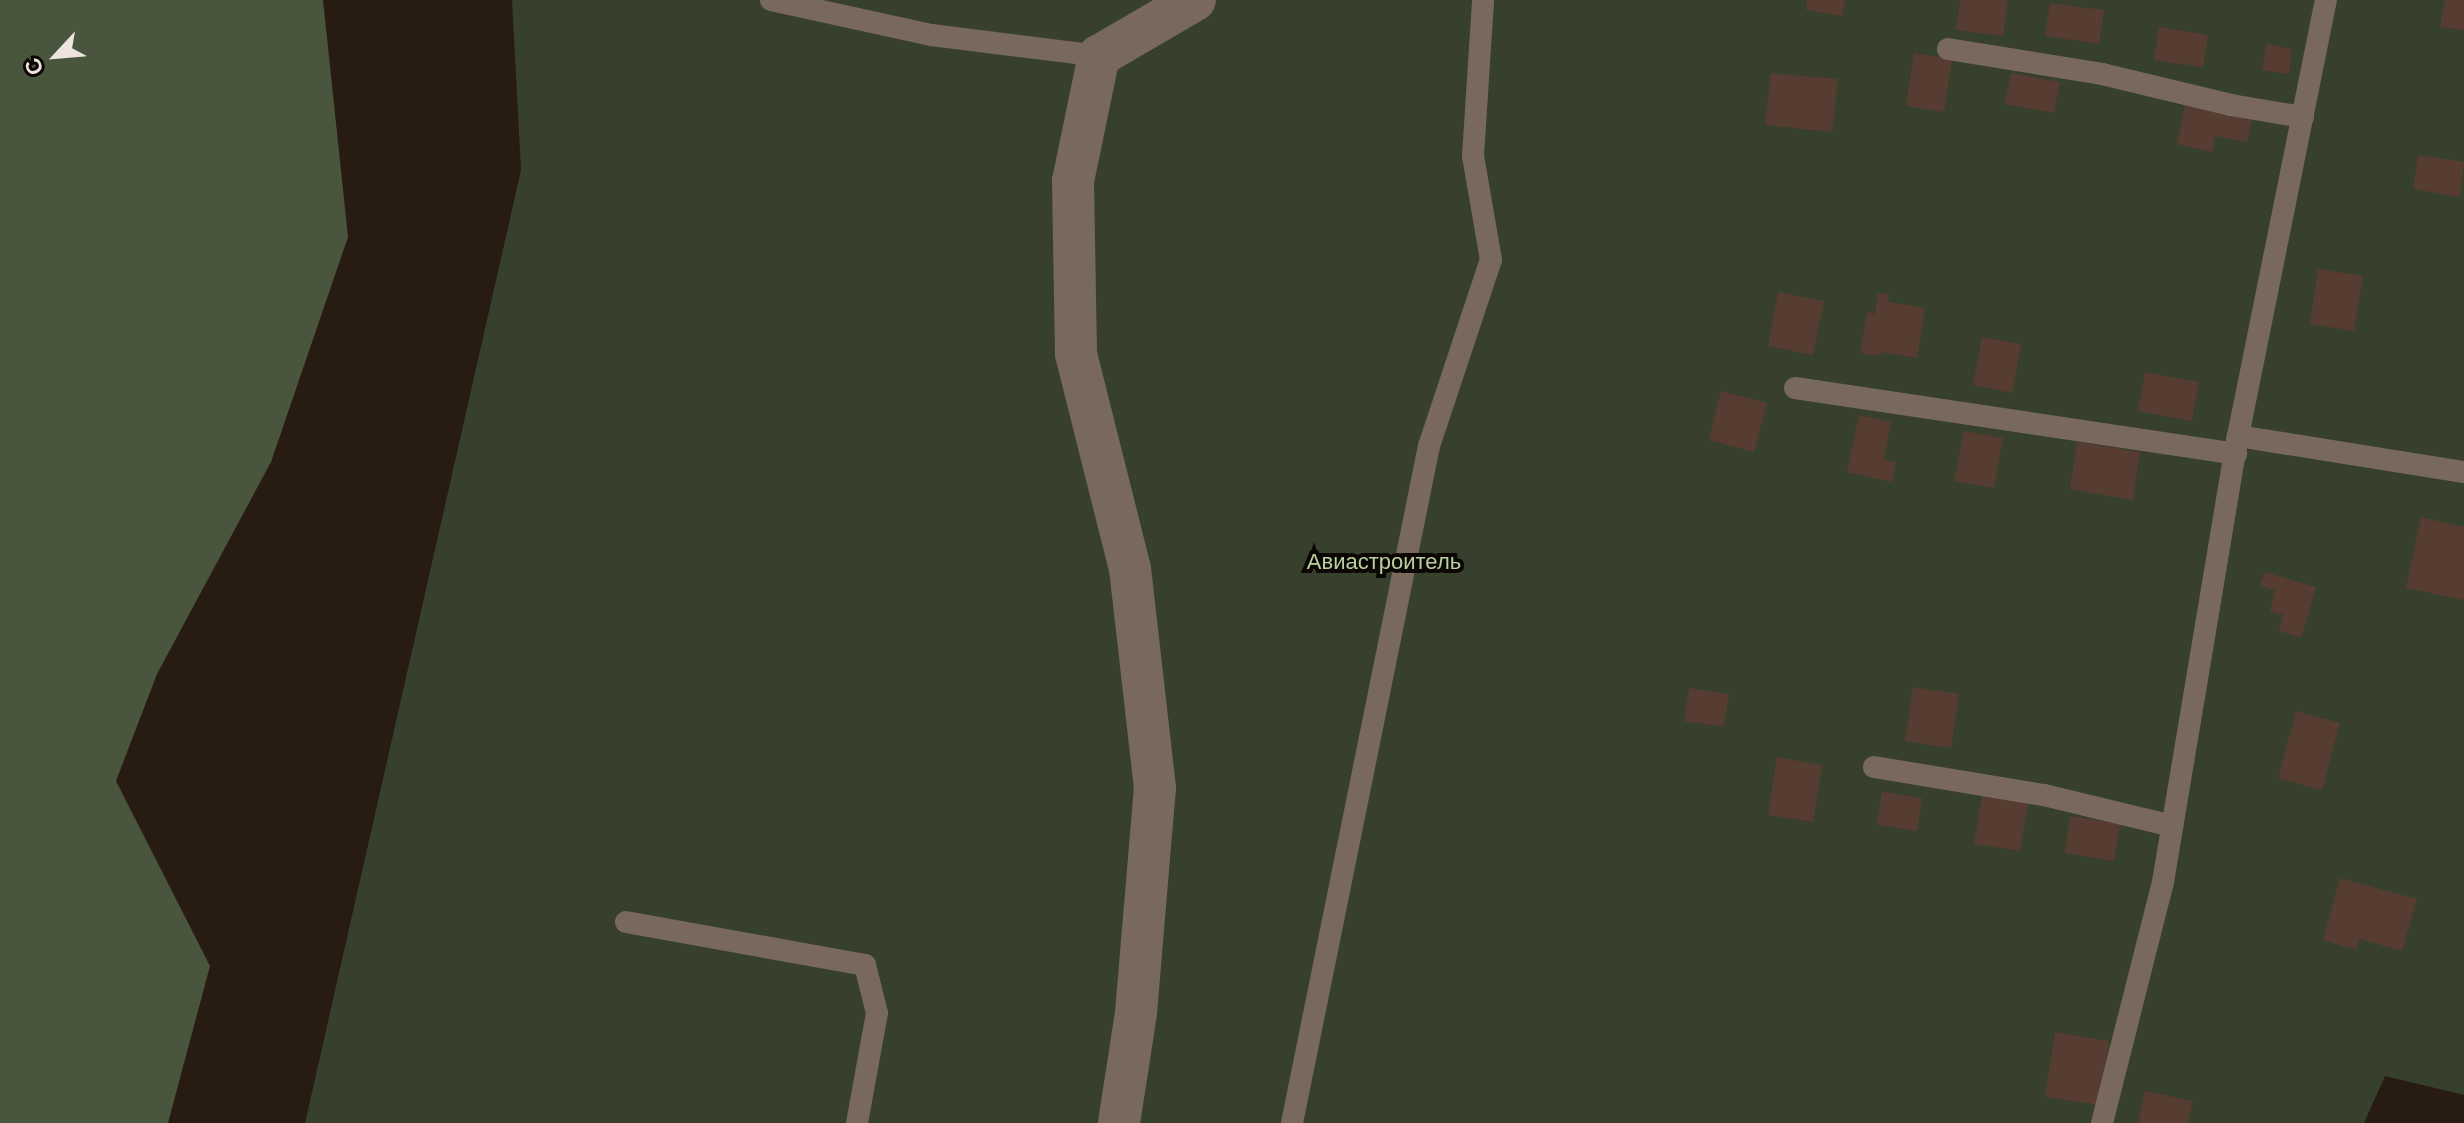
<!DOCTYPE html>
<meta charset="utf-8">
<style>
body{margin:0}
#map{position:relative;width:2464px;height:1123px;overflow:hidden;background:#281b12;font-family:Arial,sans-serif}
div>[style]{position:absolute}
.green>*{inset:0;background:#36402c}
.forest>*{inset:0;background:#49563d}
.building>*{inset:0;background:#573c31}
.lane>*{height:22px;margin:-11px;padding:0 11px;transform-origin:11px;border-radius:11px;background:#79685e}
.street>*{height:42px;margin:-21px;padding:0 21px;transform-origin:21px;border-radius:21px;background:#79685e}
span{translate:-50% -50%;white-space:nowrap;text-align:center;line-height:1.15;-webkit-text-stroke:8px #0c0704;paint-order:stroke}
.park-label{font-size:22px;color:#b7d09e}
.north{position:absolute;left:16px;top:16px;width:80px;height:80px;-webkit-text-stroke:6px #0c0704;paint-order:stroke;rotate:244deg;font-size:22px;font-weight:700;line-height:32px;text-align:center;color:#eee4df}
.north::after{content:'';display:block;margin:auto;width:28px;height:36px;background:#eee4df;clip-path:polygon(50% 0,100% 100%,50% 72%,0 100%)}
</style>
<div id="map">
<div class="green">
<i style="clip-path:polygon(512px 0,2464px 0,2464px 1095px,2385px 1076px,2364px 1123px,305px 1123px,521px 170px)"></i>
</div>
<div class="forest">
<i style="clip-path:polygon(0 0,323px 0,348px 237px,271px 462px,157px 674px,116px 781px,210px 966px,168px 1123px,0 1123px)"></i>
</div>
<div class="building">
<i style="clip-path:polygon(1807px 0,1845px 0,1842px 16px,1806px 10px)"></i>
<i style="clip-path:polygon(1960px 0,2008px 0,2003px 36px,1956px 30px)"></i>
<i style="clip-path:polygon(2445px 0,2464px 0,2464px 30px,2440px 27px)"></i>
<i style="clip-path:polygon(2050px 3px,2104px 10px,2099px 44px,2045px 36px)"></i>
<i style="clip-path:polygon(2159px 27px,2208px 35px,2203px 67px,2154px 60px)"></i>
<i style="clip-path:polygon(2266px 44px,2292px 49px,2289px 74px,2262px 70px)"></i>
<i style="clip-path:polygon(1914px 53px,1952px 59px,1944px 112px,1906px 106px)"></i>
<i style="clip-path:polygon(1771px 73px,1838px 79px,1832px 132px,1765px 125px)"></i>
<i style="clip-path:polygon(2011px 73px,2060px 82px,2054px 113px,2005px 104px)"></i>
<i style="clip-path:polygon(2186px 99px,2254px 112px,2247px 142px,2215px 136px,2212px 152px,2177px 144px)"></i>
<i style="clip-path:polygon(2418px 155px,2464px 162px,2460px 197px,2413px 189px)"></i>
<i style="clip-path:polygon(2318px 269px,2363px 276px,2354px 331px,2310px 324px)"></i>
<i style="clip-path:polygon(1778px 292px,1824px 301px,1813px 355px,1768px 346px)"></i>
<i style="clip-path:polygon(1878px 293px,1889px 295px,1888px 302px,1925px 308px,1917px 358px,1880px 352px,1880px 356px,1860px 353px,1867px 312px,1875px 314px)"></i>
<i style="clip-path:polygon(1982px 337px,2021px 344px,2012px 393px,1973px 385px)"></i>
<i style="clip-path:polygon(2145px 372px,2199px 382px,2192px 421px,2138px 411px)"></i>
<i style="clip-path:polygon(1721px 391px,1767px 403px,1754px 452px,1709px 440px)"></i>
<i style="clip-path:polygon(1859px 415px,1891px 422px,1884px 460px,1896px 462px,1892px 482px,1847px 472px)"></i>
<i style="clip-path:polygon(1964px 431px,2003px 438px,1994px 488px,1954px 481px)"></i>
<i style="clip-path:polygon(2077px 442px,2140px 452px,2133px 500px,2070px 489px)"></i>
<i style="clip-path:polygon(2421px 517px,2464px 527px,2464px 600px,2406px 588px)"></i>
<i style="clip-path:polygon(2265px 572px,2316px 587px,2301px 638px,2279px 631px,2283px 615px,2270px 611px,2275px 590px,2260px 586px)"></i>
<i style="clip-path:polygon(1913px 687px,1959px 694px,1951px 748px,1905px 741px)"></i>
<i style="clip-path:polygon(1689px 688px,1729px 694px,1724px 727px,1684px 721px)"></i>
<i style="clip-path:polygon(2296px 711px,2340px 723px,2322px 790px,2278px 778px)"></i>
<i style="clip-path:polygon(1777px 757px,1822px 765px,1813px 822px,1768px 815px)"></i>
<i style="clip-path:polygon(1882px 792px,1922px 798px,1917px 831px,1877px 825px)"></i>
<i style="clip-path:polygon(1982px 795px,2028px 802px,2020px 851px,1974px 844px)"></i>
<i style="clip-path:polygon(2070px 816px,2120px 824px,2114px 861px,2065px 853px)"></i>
<i style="clip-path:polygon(2340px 878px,2417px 899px,2402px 951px,2360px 939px,2356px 950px,2323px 940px)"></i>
<i style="clip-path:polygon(2055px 1032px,2109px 1041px,2100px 1105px,2045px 1097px)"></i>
<i style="clip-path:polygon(2145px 1091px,2193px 1101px,2188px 1123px,2138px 1123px)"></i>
</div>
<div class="lane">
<i style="left:771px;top:0;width:164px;rotate:12.3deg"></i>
<i style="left:931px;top:35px;width:169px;rotate:7.1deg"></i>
<i style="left:1948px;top:49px;width:156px;rotate:9.2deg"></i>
<i style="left:2102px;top:74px;width:133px;rotate:13.5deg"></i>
<i style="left:2231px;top:105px;width:73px;rotate:9.5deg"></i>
<i style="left:1795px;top:388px;width:446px;rotate:8.5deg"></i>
<i style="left:2238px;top:436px;width:229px;rotate:9.1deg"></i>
<i style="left:1874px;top:767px;width:172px;rotate:9.4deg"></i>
<i style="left:2044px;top:795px;width:132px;rotate:13.6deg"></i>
<i style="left:626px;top:922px;width:243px;rotate:10.2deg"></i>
<i style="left:865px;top:965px;width:49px;rotate:76deg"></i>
<i style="left:877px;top:1013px;width:112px;rotate:100.3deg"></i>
<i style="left:1292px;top:1123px;width:691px;rotate:-78.56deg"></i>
<i style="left:1429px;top:446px;width:196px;rotate:-71.6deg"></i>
<i style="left:1491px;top:260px;width:106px;rotate:-99.8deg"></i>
<i style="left:1473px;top:156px;width:156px;rotate:-86.3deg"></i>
<i style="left:2102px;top:1123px;width:249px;rotate:-75.8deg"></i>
<i style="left:2163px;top:882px;width:452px;rotate:-80.5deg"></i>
<i style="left:2238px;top:436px;width:445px;rotate:-78.6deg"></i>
</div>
<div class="street">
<i style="left:1119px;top:1123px;width:111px;rotate:-81.2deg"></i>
<i style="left:1136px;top:1013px;width:226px;rotate:-85.2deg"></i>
<i style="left:1155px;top:788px;width:220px;rotate:-96.5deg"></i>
<i style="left:1130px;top:569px;width:222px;rotate:-104.1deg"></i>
<i style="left:1076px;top:354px;width:173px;rotate:-91deg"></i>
<i style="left:1073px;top:181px;width:128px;rotate:-78.3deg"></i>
<i style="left:1099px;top:56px;width:111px;rotate:-30.3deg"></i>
</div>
<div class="park-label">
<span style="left:1384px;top:562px">Авиастроитель</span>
</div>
<div class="north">С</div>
</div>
